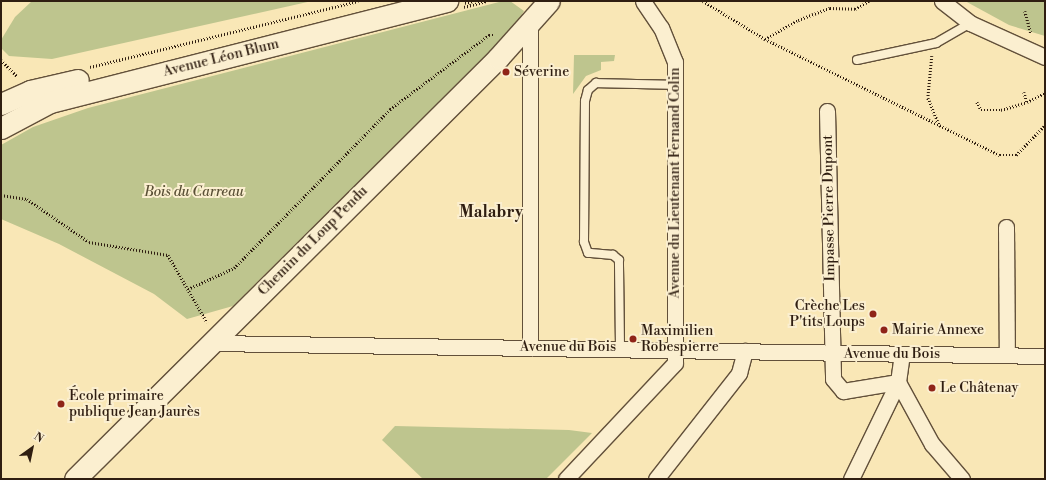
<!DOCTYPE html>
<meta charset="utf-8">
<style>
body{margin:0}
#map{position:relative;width:1046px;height:480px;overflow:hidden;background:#f9e7b6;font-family:"Libre Bodoni",serif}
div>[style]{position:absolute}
.green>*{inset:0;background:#bec58e}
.path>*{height:2.5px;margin-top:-1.25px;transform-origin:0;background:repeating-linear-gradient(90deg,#2f1e11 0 1px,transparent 0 3px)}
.roads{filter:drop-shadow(1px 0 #62503a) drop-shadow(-1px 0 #62503a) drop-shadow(0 1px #62503a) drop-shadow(0 -1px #62503a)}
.lane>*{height:8px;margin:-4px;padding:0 4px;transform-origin:4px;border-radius:4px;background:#fbefd0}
.street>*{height:15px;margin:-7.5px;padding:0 7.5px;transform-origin:7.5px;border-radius:7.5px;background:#fbefd0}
.secondary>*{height:21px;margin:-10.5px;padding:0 10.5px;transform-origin:10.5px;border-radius:10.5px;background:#fbefd0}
.dots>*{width:11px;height:11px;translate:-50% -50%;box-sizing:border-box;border:2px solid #fbefd0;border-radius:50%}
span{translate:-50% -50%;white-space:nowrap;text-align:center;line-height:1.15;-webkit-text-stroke:4px #fbefd0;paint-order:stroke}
.street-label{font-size:14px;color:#2f1e11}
.poi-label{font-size:14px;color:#2f1e11}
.left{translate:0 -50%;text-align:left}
.right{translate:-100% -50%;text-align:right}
.park-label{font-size:14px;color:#5a5036;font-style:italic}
.quarter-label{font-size:16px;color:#2f1e11;font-weight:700}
.frame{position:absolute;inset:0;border:2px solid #2f1e11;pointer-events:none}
.north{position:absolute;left:12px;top:428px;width:40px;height:40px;-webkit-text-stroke:3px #fbefd0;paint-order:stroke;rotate:33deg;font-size:11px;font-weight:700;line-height:16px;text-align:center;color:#2f1e11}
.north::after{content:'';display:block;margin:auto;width:14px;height:18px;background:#2f1e11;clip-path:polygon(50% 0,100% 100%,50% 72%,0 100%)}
</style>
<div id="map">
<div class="green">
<i style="clip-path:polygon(32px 1px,312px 1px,52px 59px,9px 56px,1px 48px,1px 40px,15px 17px)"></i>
<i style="clip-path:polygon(503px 1px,510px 1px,524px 11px,515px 26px,233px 306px,187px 319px,154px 294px,59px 244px,1px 219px,1px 145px,33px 127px,88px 108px)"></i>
<i style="clip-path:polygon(965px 1px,1045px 1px,1045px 36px,1009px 25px)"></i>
<i style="clip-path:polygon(574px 55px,615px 55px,614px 61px,601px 62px,601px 70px,586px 76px,573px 94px)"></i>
<i style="clip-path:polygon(395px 426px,569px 430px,592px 433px,546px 479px,423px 479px,382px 440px)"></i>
</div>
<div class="path">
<i style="left:703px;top:1px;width:73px;rotate:31.5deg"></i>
<i style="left:765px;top:39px;width:38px;rotate:-30deg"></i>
<i style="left:798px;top:20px;width:34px;rotate:-21deg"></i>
<i style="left:830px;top:8px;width:25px;rotate:2deg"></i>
<i style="left:855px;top:9px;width:16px;rotate:-30deg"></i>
<i style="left:465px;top:3px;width:7px;rotate:-16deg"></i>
<i style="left:464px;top:7px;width:23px;rotate:-15deg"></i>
<i style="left:1025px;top:11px;width:23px;rotate:75deg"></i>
<i style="left:765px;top:39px;width:262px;rotate:26.3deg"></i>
<i style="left:1000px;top:155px;width:16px"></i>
<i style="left:1016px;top:155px;width:42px;rotate:-46deg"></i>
<i style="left:932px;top:56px;width:42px;rotate:95.4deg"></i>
<i style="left:928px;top:98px;width:30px;rotate:67deg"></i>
<i style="left:1px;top:60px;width:23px;rotate:45deg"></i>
<i style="left:90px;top:67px;width:276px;rotate:-13.8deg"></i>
<i style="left:1024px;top:92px;width:10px;rotate:73deg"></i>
<i style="left:1027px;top:102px;width:20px;rotate:-27deg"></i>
<i style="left:977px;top:102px;width:9px;rotate:63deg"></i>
<i style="left:981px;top:110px;width:20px"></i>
<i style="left:1001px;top:110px;width:27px;rotate:-17deg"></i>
<i style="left:1px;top:195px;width:26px;rotate:9deg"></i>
<i style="left:27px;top:199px;width:75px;rotate:34.7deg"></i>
<i style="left:89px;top:242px;width:80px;rotate:9.3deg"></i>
<i style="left:168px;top:255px;width:78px;rotate:59.8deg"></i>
<i style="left:188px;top:289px;width:51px;rotate:-24.5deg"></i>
<i style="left:234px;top:268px;width:223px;rotate:-45.5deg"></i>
<i style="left:390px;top:109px;width:124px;rotate:-36.8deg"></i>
<i style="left:489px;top:35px;width:5px"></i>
</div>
<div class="roads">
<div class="lane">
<i style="left:857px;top:60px;width:81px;rotate:-12.1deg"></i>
<i style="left:936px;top:43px;width:39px;rotate:-30deg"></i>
<i style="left:620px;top:347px;width:87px;rotate:-90.7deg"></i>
<i style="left:619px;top:260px;width:8px;rotate:-140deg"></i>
<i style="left:613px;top:255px;width:25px;rotate:-175deg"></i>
<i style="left:588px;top:253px;width:12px;rotate:-110deg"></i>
<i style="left:584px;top:242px;width:141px;rotate:-89.6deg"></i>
<i style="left:585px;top:101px;width:11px;rotate:-75deg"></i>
<i style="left:588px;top:90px;width:11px;rotate:-41deg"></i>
<i style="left:596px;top:83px;width:81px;rotate:1.4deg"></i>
</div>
<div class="street">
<i style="left:942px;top:1px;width:36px;rotate:38deg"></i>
<i style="left:970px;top:23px;width:82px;rotate:24.4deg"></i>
<i style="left:530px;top:25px;width:322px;rotate:90deg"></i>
<i style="left:827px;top:111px;width:268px;rotate:88.7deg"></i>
<i style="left:833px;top:379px;width:16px;rotate:50deg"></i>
<i style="left:843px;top:391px;width:56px;rotate:-9.3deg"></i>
<i style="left:898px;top:382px;width:28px;rotate:-82deg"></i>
<i style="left:1006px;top:227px;width:128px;rotate:89.6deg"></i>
<i style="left:212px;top:343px;width:833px;rotate:0.89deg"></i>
<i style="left:898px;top:382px;width:71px;rotate:61.3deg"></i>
<i style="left:932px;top:444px;width:46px;rotate:49.4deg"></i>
<i style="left:566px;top:479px;width:159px;rotate:-46.8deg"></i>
<i style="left:675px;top:363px;width:301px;rotate:-90deg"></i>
<i style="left:675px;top:62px;width:37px;rotate:-112deg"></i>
<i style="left:661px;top:28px;width:32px;rotate:-124deg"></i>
<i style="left:656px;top:479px;width:135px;rotate:-51.9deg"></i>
<i style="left:739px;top:373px;width:23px;rotate:-75deg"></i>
<i style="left:851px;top:479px;width:108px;rotate:-64.1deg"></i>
</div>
<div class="secondary">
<i style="left:1px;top:104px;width:32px;rotate:-24deg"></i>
<i style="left:30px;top:91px;width:49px;rotate:-12.9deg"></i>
<i style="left:1px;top:128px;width:55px;rotate:-28deg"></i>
<i style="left:50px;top:102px;width:410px;rotate:-14.3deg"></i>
<i style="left:75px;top:479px;width:597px;rotate:-44.86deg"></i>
<i style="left:498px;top:58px;width:76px;rotate:-48.2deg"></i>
</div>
</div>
<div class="dots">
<i style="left:506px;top:72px;background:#8f2418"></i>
<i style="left:873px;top:314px;background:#8f2418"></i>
<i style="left:884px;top:330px;background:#8f2418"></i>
<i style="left:633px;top:339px;background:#8f2418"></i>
<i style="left:932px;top:388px;background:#8f2418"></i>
<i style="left:61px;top:404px;background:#8f2418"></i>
</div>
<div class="street-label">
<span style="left:221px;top:58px;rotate:-14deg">Avenue Léon Blum</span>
<span style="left:675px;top:183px;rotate:-90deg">Avenue du Lieutenant Fernand Colin</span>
<span style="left:829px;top:208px;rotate:-91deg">Impasse Pierre Dupont</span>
<span style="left:313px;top:241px;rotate:-45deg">Chemin du Loup Pendu</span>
<span style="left:568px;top:347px">Avenue du Bois</span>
<span style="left:892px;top:354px">Avenue du Bois</span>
</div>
<div class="poi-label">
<span class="left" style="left:514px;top:72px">Séverine</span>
<span class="right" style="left:865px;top:314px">Crèche Les<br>P'tits Loups</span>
<span class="left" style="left:892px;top:330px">Mairie Annexe</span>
<span class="left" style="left:641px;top:339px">Maximilien<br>Robespierre</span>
<span class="left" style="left:940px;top:388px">Le Châtenay</span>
<span class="left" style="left:69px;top:404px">École primaire<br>publique Jean Jaurès</span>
</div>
<div class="park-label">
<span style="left:194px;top:192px">Bois du Carreau</span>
</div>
<div class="quarter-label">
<span style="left:491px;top:212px">Malabry</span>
</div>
<div class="frame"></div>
<div class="north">N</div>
</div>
